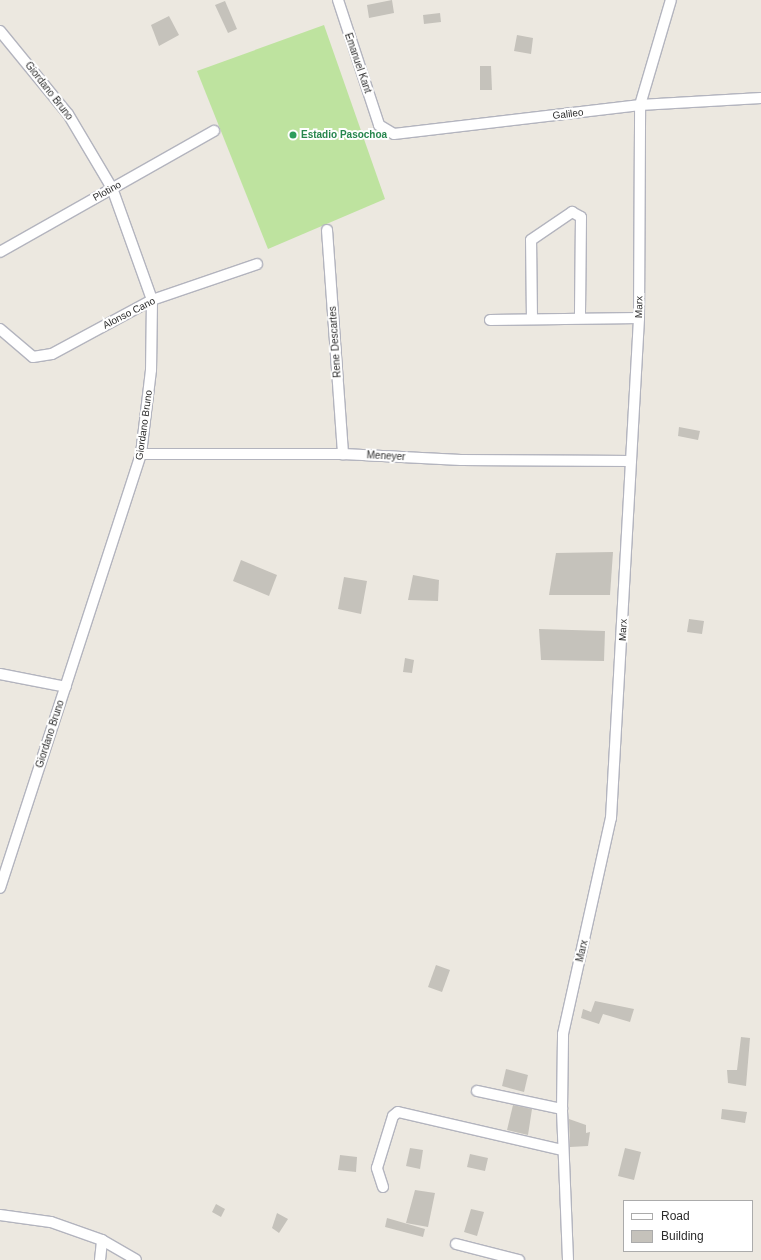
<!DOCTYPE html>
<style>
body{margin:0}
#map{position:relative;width:761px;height:1260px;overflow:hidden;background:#ece8e0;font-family:Helvetica,sans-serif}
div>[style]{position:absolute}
.pitch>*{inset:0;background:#bee39f}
.building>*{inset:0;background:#c5c2bb}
.roads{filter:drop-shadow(1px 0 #b3b4be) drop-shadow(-1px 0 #b3b4be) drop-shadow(0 1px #b3b4be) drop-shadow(0 -1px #b3b4be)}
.street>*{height:10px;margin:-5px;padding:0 5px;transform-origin:5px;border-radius:5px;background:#fff}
.dots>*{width:11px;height:11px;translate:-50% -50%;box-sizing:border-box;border:2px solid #fff;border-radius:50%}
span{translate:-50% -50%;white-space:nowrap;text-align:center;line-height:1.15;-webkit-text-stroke:4px #fff;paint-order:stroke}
.street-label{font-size:10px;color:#2c2c2c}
.leisure-label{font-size:10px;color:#27864d;font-weight:700}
.left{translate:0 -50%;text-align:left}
.legend{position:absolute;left:623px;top:1200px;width:130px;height:52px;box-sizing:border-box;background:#fff;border:1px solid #ababab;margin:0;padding:5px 7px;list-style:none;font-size:12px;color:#2c2c2c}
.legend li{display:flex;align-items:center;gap:8px;height:20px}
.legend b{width:20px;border:1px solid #ababab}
</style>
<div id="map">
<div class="pitch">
<i style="clip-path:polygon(324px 25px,385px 199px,268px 249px,197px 71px)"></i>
</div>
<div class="building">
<i style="clip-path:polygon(392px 0,394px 13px,369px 18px,367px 5px)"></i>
<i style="clip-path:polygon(225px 1px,237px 29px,228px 33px,215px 5px)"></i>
<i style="clip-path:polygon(440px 13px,441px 22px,424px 24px,423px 15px)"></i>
<i style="clip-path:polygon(169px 16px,179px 35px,159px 46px,151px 25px)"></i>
<i style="clip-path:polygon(517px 35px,533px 38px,531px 54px,514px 51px)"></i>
<i style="clip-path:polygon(480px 66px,491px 66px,492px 90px,480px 90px)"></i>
<i style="clip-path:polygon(679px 427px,700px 431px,698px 440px,678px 436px)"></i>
<i style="clip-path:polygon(613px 552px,610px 595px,549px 595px,556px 553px)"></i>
<i style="clip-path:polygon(241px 560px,277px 575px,269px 596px,233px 581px)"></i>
<i style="clip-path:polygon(413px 575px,439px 580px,438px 601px,408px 600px)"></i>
<i style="clip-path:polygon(344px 577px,367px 581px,361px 614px,338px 609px)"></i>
<i style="clip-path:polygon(689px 619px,704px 621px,702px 634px,687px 632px)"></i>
<i style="clip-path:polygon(539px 629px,605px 631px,604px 661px,541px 660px)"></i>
<i style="clip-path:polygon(405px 658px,414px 660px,412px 673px,403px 672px)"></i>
<i style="clip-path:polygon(436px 965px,450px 970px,442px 992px,428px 987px)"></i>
<i style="clip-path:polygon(595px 1001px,634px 1009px,630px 1022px,603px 1014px,599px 1024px,581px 1018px,583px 1009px,591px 1012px)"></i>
<i style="clip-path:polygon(741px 1037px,750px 1038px,746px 1086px,728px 1083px,727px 1070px,737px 1070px)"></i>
<i style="clip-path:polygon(506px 1069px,528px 1075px,524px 1092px,502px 1086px)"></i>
<i style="clip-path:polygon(513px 1105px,532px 1109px,528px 1135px,507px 1130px)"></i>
<i style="clip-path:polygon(722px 1109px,747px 1112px,745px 1123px,721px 1119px)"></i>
<i style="clip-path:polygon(569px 1119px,586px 1125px,586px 1133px,590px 1132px,588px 1146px,570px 1147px)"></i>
<i style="clip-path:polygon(410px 1148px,423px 1150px,420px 1169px,406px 1166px)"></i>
<i style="clip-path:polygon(625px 1148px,641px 1152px,634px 1180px,618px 1176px)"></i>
<i style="clip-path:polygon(470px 1154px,488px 1158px,485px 1171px,467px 1167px)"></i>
<i style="clip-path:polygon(340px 1155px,357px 1157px,356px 1172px,338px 1170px)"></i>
<i style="clip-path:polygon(415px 1190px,435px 1193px,428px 1227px,406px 1223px)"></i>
<i style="clip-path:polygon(216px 1204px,225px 1209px,221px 1217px,212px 1212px)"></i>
<i style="clip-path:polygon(471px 1209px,484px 1212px,477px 1236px,464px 1232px)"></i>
<i style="clip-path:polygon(277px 1213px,288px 1219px,279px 1233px,272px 1228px)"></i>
<i style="clip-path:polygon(387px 1218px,425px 1229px,423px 1237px,385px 1227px)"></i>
</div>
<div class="roads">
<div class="street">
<i style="left:338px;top:0;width:132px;rotate:71.8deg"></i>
<i style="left:379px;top:125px;width:17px;rotate:31deg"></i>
<i style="left:394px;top:134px;width:248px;rotate:-6.7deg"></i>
<i style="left:640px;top:105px;width:121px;rotate:-3.3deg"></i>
<i style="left:0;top:31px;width:107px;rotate:50.7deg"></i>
<i style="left:68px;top:114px;width:86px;rotate:59.3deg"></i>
<i style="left:112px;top:188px;width:119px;rotate:70.3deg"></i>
<i style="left:152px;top:300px;width:70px;rotate:90.8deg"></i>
<i style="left:151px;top:370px;width:85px;rotate:96.8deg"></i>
<i style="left:141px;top:454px;width:456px;rotate:108deg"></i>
<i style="left:327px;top:230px;width:225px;rotate:85.9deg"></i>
<i style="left:0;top:252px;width:246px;rotate:-29.5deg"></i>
<i style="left:532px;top:319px;width:79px;rotate:-90.7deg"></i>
<i style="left:531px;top:240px;width:50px;rotate:-34.3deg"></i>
<i style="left:572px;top:212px;width:10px;rotate:29deg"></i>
<i style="left:581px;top:217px;width:100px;rotate:90.6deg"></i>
<i style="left:490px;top:320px;width:149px;rotate:-0.8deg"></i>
<i style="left:0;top:329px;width:43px;rotate:40.3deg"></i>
<i style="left:33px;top:357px;width:19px;rotate:-9deg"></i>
<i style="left:52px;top:354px;width:114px;rotate:-28.4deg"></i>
<i style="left:152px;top:300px;width:111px;rotate:-18.9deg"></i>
<i style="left:141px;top:454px;width:202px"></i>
<i style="left:343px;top:454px;width:118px;rotate:2.9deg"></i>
<i style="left:461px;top:460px;width:170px;rotate:0.3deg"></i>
<i style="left:0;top:674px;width:67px;rotate:11.1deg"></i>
<i style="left:477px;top:1091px;width:87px;rotate:12deg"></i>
<i style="left:383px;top:1187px;width:20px;rotate:-108deg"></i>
<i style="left:377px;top:1168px;width:54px;rotate:-72.9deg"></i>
<i style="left:393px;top:1116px;width:6px;rotate:-39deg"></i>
<i style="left:398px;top:1112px;width:169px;rotate:13deg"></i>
<i style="left:0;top:1215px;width:51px;rotate:7.8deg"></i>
<i style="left:51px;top:1222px;width:54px;rotate:19.4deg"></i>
<i style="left:102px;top:1240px;width:39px;rotate:30deg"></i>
<i style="left:456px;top:1244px;width:65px;rotate:14.3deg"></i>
<i style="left:100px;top:1260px;width:20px;rotate:-84deg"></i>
<i style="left:568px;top:1260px;width:151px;rotate:-92.3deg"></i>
<i style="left:562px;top:1109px;width:75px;rotate:-89.2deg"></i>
<i style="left:563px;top:1034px;width:221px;rotate:-77.5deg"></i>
<i style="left:611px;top:818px;width:501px;rotate:-86.79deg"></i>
<i style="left:639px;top:318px;width:213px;rotate:-89.7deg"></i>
<i style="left:640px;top:105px;width:109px;rotate:-73.6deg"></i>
</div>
</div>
<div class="dots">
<i style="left:293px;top:135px;background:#2e9e5b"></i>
</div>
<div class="street-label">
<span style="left:358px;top:63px;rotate:71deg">Emanuel Kant</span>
<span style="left:49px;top:91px;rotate:52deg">Giordano Bruno</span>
<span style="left:568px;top:114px;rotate:-7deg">Galileo</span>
<span style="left:107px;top:191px;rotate:-29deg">Plotino</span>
<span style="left:639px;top:307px;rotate:-89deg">Marx</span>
<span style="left:129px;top:313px;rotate:-27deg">Alonso Cano</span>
<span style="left:335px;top:342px;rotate:-94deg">Rene Descartes</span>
<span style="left:144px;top:425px;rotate:-82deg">Giordano Bruno</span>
<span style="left:386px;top:456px;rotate:3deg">Meneyer</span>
<span style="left:623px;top:630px;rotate:-87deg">Marx</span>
<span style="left:50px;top:734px;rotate:-72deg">Giordano Bruno</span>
<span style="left:582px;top:951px;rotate:-77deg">Marx</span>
</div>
<div class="leisure-label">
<span class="left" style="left:301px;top:135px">Estadio Pasochoa</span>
</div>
<ul class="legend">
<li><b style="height:5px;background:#fff"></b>Road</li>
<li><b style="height:11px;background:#c5c2bb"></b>Building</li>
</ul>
</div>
